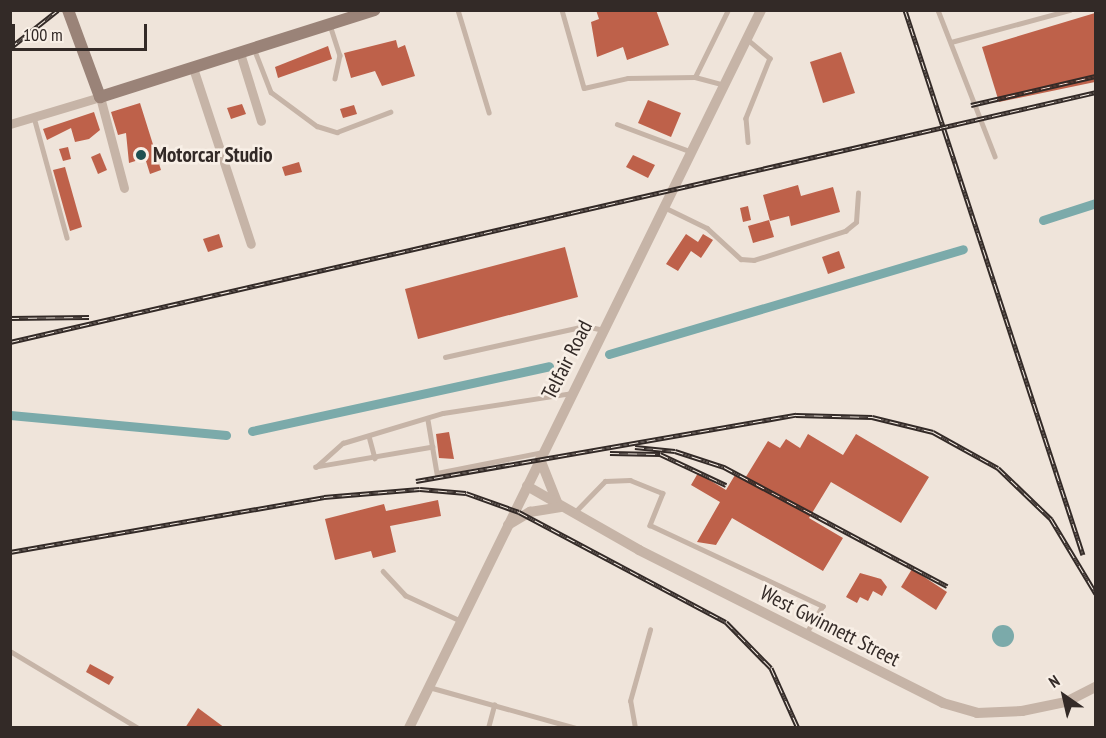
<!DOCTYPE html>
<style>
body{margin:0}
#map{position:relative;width:1106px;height:738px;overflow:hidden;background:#efe4da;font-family:"PT Sans Narrow",sans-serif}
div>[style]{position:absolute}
.water>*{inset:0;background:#7baaaa}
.round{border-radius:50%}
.canal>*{height:9px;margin:-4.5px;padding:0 4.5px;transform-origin:4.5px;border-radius:4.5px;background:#7baaaa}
.building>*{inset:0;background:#be614a}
.service>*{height:4.5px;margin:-2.25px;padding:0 2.25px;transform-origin:2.25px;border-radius:2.25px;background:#c6b4a7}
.minor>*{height:9px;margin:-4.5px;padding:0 4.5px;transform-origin:4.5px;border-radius:4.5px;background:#c6b4a7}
.tertiary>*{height:10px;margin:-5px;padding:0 5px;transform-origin:5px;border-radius:5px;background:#c6b4a7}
.secondary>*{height:12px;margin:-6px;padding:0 6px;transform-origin:6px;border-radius:6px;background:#9a8378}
.rail>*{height:5px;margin-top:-2.5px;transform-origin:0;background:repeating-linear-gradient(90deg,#f8efe6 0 9px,#332a27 0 18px);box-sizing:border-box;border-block:2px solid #332a27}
.dots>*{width:16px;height:16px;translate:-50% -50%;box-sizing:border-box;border:3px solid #f8efe6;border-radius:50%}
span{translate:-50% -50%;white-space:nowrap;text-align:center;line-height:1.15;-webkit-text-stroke:5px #f8efe6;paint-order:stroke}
.poi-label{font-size:21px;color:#332a27;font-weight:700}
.left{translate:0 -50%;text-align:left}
.street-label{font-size:21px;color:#332a27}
.frame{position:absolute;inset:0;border:12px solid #332a27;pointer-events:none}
.north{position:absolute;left:1034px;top:666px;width:60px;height:60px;-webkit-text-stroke:4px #f8efe6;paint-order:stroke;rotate:326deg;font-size:16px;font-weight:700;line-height:24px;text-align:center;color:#332a27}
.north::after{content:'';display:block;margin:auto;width:21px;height:27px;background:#332a27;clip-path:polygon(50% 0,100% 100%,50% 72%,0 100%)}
.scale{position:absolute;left:12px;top:24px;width:135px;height:27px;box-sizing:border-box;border:3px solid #332a27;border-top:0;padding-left:8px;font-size:18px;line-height:21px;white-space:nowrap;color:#332a27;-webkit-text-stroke:4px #f8efe6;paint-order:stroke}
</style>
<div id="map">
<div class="water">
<i class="round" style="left:992px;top:625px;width:22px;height:22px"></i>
</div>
<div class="canal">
<i style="left:1043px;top:220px;width:56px;rotate:-17.8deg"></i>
<i style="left:609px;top:354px;width:369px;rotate:-16.5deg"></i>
<i style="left:10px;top:415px;width:217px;rotate:5.3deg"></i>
<i style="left:252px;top:431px;width:304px;rotate:-12.3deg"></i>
</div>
<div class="building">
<i style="clip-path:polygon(596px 10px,656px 10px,669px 45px,627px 60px,623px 47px,597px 57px,591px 22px,599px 19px)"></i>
<i style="clip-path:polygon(1095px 13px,1095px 82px,999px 102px,982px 47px)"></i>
<i style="clip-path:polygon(396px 40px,398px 48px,405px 45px,415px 76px,382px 86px,375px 71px,351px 78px,344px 53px)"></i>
<i style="clip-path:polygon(328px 46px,332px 59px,278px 78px,275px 67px)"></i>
<i style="clip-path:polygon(841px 52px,855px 93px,823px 103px,810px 62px)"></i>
<i style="clip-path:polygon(648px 100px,681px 113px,671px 137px,638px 123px)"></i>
<i style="clip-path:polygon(140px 103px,161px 170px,150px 174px,145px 158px,129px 163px,126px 133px,118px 135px,111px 112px)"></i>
<i style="clip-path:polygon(242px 104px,246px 114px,231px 119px,227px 108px)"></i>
<i style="clip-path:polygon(354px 105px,357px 114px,343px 118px,340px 109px)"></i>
<i style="clip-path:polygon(94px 112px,100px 130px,89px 139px,75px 142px,71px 128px,47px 140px,43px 129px)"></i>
<i style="clip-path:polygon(68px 147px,71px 159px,63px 161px,59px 149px)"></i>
<i style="clip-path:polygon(100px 153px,107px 170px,98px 174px,91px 157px)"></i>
<i style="clip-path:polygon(633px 155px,655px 165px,648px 178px,626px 167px)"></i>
<i style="clip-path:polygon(299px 162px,302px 172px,285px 176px,282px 167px)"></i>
<i style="clip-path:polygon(65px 167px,82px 227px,70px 231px,53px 170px)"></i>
<i style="clip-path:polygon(798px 185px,801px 196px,833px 187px,840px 212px,791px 226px,789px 216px,770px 221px,763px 195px)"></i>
<i style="clip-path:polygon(748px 206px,751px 220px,743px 222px,740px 208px)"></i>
<i style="clip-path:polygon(769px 220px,774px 237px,753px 243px,748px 226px)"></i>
<i style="clip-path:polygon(219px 234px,223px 247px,208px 252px,203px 239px)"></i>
<i style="clip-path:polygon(686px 234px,698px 242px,703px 234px,713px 240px,701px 258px,691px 251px,678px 271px,666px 264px)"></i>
<i style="clip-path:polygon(565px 247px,578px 297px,418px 339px,405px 289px)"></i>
<i style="clip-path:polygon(839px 251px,845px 268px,828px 274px,822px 257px)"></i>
<i style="clip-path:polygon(449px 432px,454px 459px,439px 458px,436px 434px)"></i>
<i style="clip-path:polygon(808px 434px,843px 455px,856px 434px,929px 477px,901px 523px,831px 482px,809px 518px,843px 538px,823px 571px,732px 518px,716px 545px,697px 542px,720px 502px,691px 485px,698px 473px,726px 490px,735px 475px,744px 480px,768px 441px,780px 448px,786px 439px,800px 448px)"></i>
<i style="clip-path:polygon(438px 500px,441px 516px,390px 526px,396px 552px,373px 558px,371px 551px,335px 560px,325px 519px,384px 504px,386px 511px)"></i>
<i style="clip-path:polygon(912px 569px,947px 592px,936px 610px,901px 587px)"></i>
<i style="clip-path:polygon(860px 573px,881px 579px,887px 587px,882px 596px,873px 591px,868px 601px,860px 597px,857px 603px,846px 597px)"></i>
<i style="clip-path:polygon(90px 664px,114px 677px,109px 685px,86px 672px)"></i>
<i style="clip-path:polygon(198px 708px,225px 728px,185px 728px)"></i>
</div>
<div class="service">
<i style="left:458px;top:10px;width:107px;rotate:73.1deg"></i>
<i style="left:562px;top:10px;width:81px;rotate:74.2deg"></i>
<i style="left:584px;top:88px;width:45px;rotate:-12.8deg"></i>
<i style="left:628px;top:78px;width:67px;rotate:-0.9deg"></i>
<i style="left:695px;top:77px;width:30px;rotate:15deg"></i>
<i style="left:938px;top:10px;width:157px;rotate:68.7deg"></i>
<i style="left:330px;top:25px;width:32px;rotate:72deg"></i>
<i style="left:340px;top:55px;width:24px;rotate:102deg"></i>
<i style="left:747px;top:39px;width:30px;rotate:40deg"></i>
<i style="left:770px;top:58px;width:65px;rotate:111.8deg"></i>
<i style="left:746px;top:118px;width:24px;rotate:85deg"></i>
<i style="left:951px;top:42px;width:123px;rotate:-15.1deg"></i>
<i style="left:255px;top:51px;width:44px;rotate:68.7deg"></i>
<i style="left:271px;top:92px;width:57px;rotate:36.5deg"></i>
<i style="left:317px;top:126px;width:21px;rotate:17deg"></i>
<i style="left:337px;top:132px;width:57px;rotate:-20.7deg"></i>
<i style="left:695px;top:77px;width:75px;rotate:-63.8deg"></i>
<i style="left:34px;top:117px;width:125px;rotate:74.7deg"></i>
<i style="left:617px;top:124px;width:80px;rotate:20.5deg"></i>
<i style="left:664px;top:207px;width:48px;rotate:26deg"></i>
<i style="left:707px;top:228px;width:46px;rotate:42.4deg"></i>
<i style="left:741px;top:259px;width:13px;rotate:4deg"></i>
<i style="left:754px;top:260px;width:96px;rotate:-17.7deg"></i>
<i style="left:845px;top:231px;width:14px;rotate:-39deg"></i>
<i style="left:856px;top:222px;width:29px;rotate:-86deg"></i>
<i style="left:445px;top:357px;width:143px;rotate:-12.5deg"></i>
<i style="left:585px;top:326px;width:19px;rotate:12deg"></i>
<i style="left:428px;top:420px;width:54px;rotate:80.4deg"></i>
<i style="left:437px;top:473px;width:108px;rotate:-11.2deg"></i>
<i style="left:369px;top:436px;width:23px;rotate:75deg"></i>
<i style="left:433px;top:447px;width:119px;rotate:170.3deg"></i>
<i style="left:316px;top:467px;width:36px;rotate:-42deg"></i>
<i style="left:343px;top:443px;width:104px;rotate:-16.7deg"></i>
<i style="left:443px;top:413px;width:131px;rotate:-8.8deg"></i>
<i style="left:575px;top:512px;width:43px;rotate:-45.9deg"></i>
<i style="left:605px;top:481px;width:25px;rotate:-2deg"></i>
<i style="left:630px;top:480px;width:35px;rotate:22deg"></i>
<i style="left:663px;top:493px;width:35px;rotate:112deg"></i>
<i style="left:650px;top:525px;width:191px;rotate:25.1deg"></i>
<i style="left:823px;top:606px;width:31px;rotate:121deg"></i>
<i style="left:383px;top:571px;width:33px;rotate:47deg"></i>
<i style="left:405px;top:595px;width:62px;rotate:24.9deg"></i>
<i style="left:10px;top:651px;width:149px;rotate:31deg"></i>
<i style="left:429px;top:687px;width:153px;rotate:15.6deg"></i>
<i style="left:488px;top:728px;width:24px;rotate:-75deg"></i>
<i style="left:635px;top:728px;width:27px;rotate:-100deg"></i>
<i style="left:630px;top:701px;width:74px;rotate:-74.3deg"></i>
</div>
<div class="minor">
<i style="left:240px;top:53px;width:71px;rotate:72.8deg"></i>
<i style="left:193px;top:68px;width:185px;rotate:71.8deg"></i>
<i style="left:10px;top:124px;width:94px;rotate:-16.7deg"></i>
<i style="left:100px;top:97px;width:94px;rotate:75.2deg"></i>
</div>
<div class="tertiary">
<i style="left:540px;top:459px;width:46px;rotate:68.4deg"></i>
<i style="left:527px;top:486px;width:129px;rotate:29.7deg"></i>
<i style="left:639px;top:550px;width:340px;rotate:26.7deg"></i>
<i style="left:943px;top:703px;width:35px;rotate:16deg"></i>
<i style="left:977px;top:713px;width:45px;rotate:-2.5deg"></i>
<i style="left:1022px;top:711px;width:45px;rotate:-11.6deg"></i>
<i style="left:1066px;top:702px;width:34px;rotate:-27deg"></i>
<i style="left:508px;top:525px;width:26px;rotate:-31deg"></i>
<i style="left:530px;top:512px;width:31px;rotate:-9deg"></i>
<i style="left:409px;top:728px;width:800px;rotate:-63.88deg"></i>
</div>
<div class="secondary">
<i style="left:68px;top:10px;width:93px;rotate:69.8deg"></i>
<i style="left:100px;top:97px;width:288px;rotate:-17.6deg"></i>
</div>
<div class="rail">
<i style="left:905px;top:10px;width:573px;rotate:71.91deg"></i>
<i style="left:10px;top:48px;width:61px;rotate:-38.4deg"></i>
<i style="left:971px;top:105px;width:128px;rotate:-13.1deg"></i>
<i style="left:10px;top:318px;width:79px;rotate:-0.7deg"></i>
<i style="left:10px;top:342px;width:1114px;rotate:-12.96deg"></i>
<i style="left:635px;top:447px;width:40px;rotate:5.7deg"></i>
<i style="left:675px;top:451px;width:52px;rotate:18.1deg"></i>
<i style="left:724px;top:467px;width:253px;rotate:28.1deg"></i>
<i style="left:610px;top:453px;width:50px;rotate:1.1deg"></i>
<i style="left:660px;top:454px;width:73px;rotate:25.2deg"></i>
<i style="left:416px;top:481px;width:386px;rotate:-9.9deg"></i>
<i style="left:796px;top:415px;width:76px;rotate:1.5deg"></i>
<i style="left:872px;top:417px;width:63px;rotate:13.8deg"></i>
<i style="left:933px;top:432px;width:74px;rotate:29deg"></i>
<i style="left:998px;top:468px;width:74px;rotate:43.9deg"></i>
<i style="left:1051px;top:519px;width:87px;rotate:59deg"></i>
<i style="left:10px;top:552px;width:319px;rotate:-9.9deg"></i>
<i style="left:324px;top:497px;width:96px;rotate:-4.8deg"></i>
<i style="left:420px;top:489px;width:46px;rotate:5deg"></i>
<i style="left:466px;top:493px;width:56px;rotate:19.7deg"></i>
<i style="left:519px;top:512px;width:234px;rotate:28deg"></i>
<i style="left:726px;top:622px;width:64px;rotate:45.6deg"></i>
<i style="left:771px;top:668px;width:66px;rotate:65.8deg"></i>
</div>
<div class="dots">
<i style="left:141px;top:155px;background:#1f5152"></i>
</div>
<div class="poi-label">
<span class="left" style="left:153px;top:155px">Motorcar Studio</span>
</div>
<div class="street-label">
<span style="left:567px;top:360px;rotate:-63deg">Telfair Road</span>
<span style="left:830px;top:626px;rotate:27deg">West Gwinnett Street</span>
</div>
<div class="frame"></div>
<div class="north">N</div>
<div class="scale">100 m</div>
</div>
